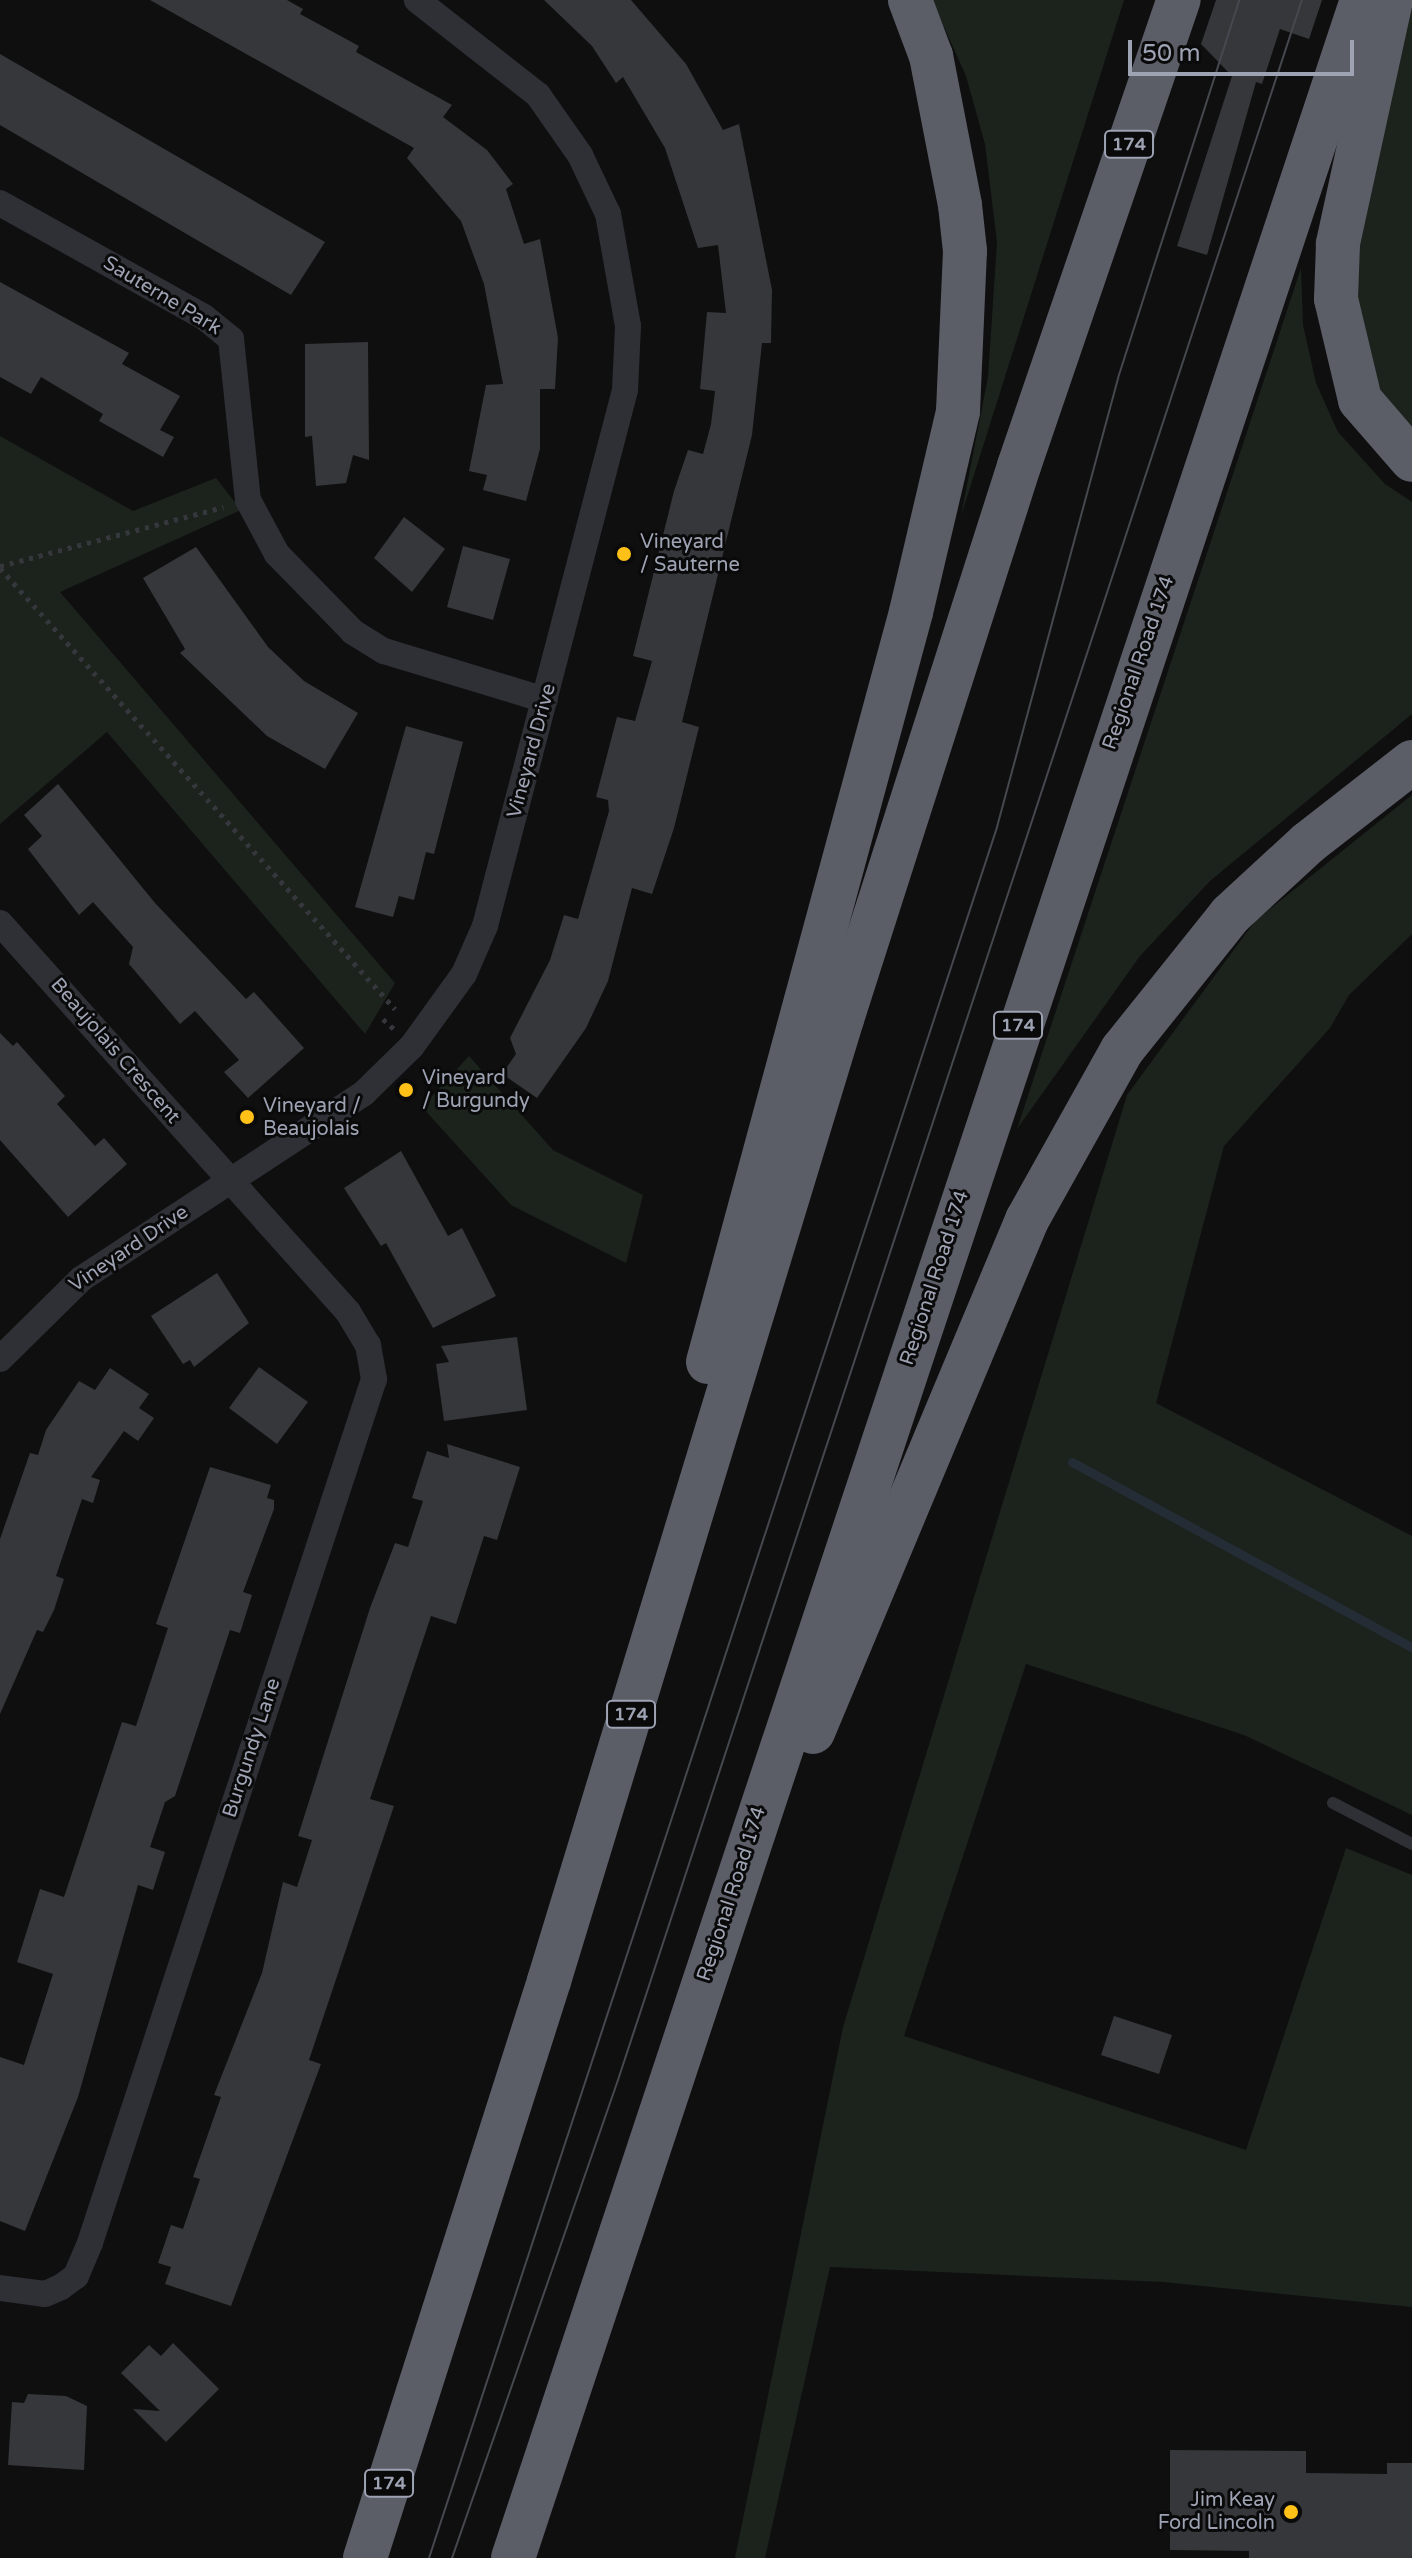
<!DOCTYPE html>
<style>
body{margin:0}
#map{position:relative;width:1412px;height:2558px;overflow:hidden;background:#0f0f10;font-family:"Varela Round",sans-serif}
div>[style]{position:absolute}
.green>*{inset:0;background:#1b231c}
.stream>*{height:9px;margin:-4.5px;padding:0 4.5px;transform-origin:4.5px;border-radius:4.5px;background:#242c35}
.building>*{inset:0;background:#36373b}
.path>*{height:5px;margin-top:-2.5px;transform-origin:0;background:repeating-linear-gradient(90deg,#35373d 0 4px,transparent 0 10px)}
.service>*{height:12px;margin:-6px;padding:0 6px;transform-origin:6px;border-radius:6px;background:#2f3036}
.minor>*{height:26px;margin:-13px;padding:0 13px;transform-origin:13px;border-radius:13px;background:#2f3036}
.motorway>*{height:44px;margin:-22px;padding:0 22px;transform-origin:22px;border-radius:22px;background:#5b5d67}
.tram>*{height:2px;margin:-1px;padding:0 1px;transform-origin:1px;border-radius:1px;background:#46484f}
.dots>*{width:22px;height:22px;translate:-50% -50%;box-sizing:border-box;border:4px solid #0a0a0b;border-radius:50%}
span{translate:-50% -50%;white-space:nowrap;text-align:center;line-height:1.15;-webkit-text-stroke:6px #0a0a0b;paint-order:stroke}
.shield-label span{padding:2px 6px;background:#0a0a0b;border:2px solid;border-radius:6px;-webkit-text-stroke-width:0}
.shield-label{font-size:18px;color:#9ea3b3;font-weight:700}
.street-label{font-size:20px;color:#9ea3b3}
.poi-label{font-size:20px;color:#9ea3b3}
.left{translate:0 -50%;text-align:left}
.right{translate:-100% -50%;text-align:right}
.scale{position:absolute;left:1128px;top:40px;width:226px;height:36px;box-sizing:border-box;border:4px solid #9ea3b3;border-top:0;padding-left:10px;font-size:24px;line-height:28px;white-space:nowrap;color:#9ea3b3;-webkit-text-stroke:6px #0a0a0b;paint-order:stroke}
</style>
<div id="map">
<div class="green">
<i style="clip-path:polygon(932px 0,1124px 0,961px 516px,988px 377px,997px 242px,985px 144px,966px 76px)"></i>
<i style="clip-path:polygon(1412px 8px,1412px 435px,1375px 389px,1345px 282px,1381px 95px)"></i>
<i style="clip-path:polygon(1301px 268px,1303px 325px,1316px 383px,1338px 432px,1385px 484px,1412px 502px,1412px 714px,1210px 881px,1140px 956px,1017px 1129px)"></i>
<i style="clip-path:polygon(0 436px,133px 511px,216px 478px,241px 510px,60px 592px,395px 983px,365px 1034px,107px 732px,0 824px)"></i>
<i style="clip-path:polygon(1412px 795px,1412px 934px,1349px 995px,1330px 1028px,1224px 1146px,1156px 1403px,1412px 1536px,1412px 1815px,1244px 1735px,1026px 1664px,904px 2036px,1246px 2150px,1346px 1848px,1412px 1875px,1412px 2307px,1163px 2282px,830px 2267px,765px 2558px,735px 2558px,843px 2027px,1127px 1095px,1255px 921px)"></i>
<i style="clip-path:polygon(469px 1056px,553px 1150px,643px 1195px,626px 1263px,511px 1205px,422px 1107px)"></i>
</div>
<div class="stream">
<i style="left:1072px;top:1462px;width:387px;rotate:28.6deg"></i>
</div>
<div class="building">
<i style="clip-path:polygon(150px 0,287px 0,303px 9px,300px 14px,359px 46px,356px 52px,452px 105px,443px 117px,487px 150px,513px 184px,506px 189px,524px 244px,540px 239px,558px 338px,555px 389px,540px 389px,540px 449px,526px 501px,483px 490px,487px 475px,469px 471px,486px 385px,503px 384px,484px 284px,461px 221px,407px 158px,414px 148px)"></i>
<i style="clip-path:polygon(544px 0,631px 0,686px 64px,723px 130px,739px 124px,772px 290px,771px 343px,762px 343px,752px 435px,682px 722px,699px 727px,674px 828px,652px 894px,632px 888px,608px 981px,586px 1028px,537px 1098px,502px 1074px,516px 1054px,510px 1038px,550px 960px,564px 915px,578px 919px,609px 811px,608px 800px,596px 797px,617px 717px,635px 721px,652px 661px,633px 656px,674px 491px,688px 450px,703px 454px,711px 424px,715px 391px,700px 389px,707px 312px,726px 313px,718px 245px,698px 248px,665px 148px,623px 77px,616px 83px,592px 46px)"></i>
<i style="clip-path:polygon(1216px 0,1322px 0,1309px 39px,1280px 29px,1262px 84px,1256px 82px,1207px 255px,1177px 246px,1232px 76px,1201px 44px)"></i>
<i style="clip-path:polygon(0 54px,325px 242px,291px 295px,0 125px)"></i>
<i style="clip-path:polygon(0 282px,129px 353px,122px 364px,180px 396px,160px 430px,174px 437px,163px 457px,99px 421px,103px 414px,41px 377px,31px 394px,0 377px)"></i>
<i style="clip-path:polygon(368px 342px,369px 460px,353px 455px,346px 483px,316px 486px,312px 436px,305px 437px,305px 344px)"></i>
<i style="clip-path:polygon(404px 517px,445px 549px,412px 592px,374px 558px)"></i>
<i style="clip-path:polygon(463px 546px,510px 559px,493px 620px,447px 607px)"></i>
<i style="clip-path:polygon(196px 547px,268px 647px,304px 681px,358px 713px,325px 769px,267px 736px,180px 653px,185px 649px,143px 578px)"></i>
<i style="clip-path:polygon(406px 726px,463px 742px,434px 854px,426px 852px,414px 900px,399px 896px,393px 917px,355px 907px)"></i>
<i style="clip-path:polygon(58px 784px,155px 903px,246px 999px,254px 992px,304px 1048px,248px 1098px,224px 1072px,239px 1060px,195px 1011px,180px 1024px,129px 964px,133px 947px,93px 902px,79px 915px,28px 849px,42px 836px,24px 815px)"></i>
<i style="clip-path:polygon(0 1033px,13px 1046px,17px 1042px,65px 1096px,57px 1104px,95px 1146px,104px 1138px,127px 1164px,68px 1217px,0 1140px)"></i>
<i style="clip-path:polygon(401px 1151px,448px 1236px,462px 1228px,496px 1296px,433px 1328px,386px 1243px,381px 1246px,344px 1188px)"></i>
<i style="clip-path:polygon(217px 1273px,249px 1323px,194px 1367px,190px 1360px,183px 1364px,151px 1316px)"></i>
<i style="clip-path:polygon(517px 1337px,527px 1410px,444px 1421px,436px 1364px,449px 1362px,441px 1346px)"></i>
<i style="clip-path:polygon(259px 1367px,308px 1402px,277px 1444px,229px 1408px)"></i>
<i style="clip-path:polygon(110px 1368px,149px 1394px,139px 1408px,154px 1418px,138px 1441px,124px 1431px,91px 1477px,100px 1480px,93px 1503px,82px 1499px,56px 1576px,64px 1579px,54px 1610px,43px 1632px,37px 1630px,0 1714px,0 1539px,30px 1453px,38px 1455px,46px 1430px,79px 1381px,95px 1390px)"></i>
<i style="clip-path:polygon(447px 1444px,520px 1467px,497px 1540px,484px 1536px,456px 1624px,431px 1616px,370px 1799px,394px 1806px,309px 2060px,321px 2064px,231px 2306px,165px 2284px,171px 2267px,158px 2263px,171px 2225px,183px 2229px,200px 2179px,193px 2177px,221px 2097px,214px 2095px,262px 1973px,283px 1882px,297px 1887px,312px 1840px,298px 1836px,370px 1608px,395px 1543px,408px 1547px,423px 1501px,412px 1498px,427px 1451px,449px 1458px)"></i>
<i style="clip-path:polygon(210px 1467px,271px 1485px,267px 1498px,274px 1500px,274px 1509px,243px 1592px,252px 1595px,240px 1633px,230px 1630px,175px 1796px,165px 1802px,150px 1847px,165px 1852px,153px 1890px,138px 1885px,78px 2097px,25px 2231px,0 2221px,0 2057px,24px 2065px,53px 1974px,17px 1962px,40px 1889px,64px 1897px,122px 1722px,136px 1726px,168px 1628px,156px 1624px)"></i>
<i style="clip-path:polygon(1114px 2016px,1172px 2035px,1159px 2074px,1101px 2055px)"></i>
<i style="clip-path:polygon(173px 2343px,219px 2389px,166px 2442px,133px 2409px,160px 2411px,121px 2373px,149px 2345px,161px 2356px)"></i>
<i style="clip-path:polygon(28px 2394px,66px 2396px,87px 2406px,84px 2470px,8px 2465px,12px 2402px,24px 2403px)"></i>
<i style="clip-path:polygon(1170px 2450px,1306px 2451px,1306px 2473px,1387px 2474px,1387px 2463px,1412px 2463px,1412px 2558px,1249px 2558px,1249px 2551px,1170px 2550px)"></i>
</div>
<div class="path">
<i style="left:0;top:566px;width:231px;rotate:-14.8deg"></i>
<i style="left:0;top:568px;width:592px;rotate:48.15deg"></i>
<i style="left:383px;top:1019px;width:15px;rotate:42deg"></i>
</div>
<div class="service">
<i style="left:1333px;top:1803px;width:89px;rotate:27.4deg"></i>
</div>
<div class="minor">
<i style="left:0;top:203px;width:234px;rotate:29.2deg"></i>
<i style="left:204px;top:317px;width:35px;rotate:39deg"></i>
<i style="left:231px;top:339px;width:162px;rotate:84deg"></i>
<i style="left:248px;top:500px;width:61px;rotate:61.8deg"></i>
<i style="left:277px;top:554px;width:109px;rotate:45.7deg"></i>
<i style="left:353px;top:632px;width:36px;rotate:32deg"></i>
<i style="left:384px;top:651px;width:168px;rotate:16.9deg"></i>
<i style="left:0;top:923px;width:522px;rotate:48.18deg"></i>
<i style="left:348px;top:1312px;width:39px;rotate:59deg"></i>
<i style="left:368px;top:1345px;width:35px;rotate:80deg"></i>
<i style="left:374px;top:1379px;width:909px;rotate:108.2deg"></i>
<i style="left:90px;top:2243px;width:36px;rotate:113deg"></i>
<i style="left:76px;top:2276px;width:19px;rotate:144deg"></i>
<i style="left:61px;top:2287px;width:17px;rotate:156deg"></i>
<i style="left:45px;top:2294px;width:45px;rotate:-172.4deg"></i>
<i style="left:0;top:1359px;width:114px;rotate:-44.6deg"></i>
<i style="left:81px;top:1279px;width:339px;rotate:-33.3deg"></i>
<i style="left:364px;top:1093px;width:67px;rotate:-44.4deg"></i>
<i style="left:412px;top:1046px;width:89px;rotate:-54.2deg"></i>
<i style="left:464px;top:974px;width:52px;rotate:-66.4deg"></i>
<i style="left:485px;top:926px;width:554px;rotate:-75.36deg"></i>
<i style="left:625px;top:390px;width:64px;rotate:-87.3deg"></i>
<i style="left:628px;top:326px;width:114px;rotate:-100.1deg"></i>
<i style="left:608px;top:214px;width:65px;rotate:-115.4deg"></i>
<i style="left:580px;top:155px;width:73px;rotate:-125deg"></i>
<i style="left:538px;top:95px;width:154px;rotate:-141.9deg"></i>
</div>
<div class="motorway">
<i style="left:1391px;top:0;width:250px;rotate:102.3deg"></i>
<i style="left:1338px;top:244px;width:55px;rotate:92.1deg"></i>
<i style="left:1336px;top:299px;width:104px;rotate:76.6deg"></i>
<i style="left:1360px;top:400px;width:79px;rotate:49.1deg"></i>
<i style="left:708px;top:1362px;width:777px;rotate:-74.85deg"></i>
<i style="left:911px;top:612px;width:206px;rotate:-76.8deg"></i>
<i style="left:958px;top:411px;width:160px;rotate:-87.5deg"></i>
<i style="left:965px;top:251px;width:46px;rotate:-96.2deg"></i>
<i style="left:960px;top:205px;width:152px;rotate:-101deg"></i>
<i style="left:931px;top:56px;width:60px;rotate:-110.6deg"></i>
<i style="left:813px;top:1732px;width:555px;rotate:-67.32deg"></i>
<i style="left:1027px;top:1220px;width:195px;rotate:-60.8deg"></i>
<i style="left:1122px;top:1050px;width:173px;rotate:-51.3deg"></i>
<i style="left:1230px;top:915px;width:106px;rotate:-42.7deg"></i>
<i style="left:1308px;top:843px;width:132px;rotate:-37.9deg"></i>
<i style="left:365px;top:2558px;width:606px;rotate:-72.31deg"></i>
<i style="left:549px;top:1981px;width:1006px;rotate:-73.06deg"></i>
<i style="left:842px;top:1019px;width:581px;rotate:-72.25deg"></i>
<i style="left:1019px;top:466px;width:493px;rotate:-71.1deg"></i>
<i style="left:513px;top:2558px;width:2695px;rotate:-71.64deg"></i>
</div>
<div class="tram">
<i style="left:429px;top:2558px;width:1822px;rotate:-71.83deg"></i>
<i style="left:997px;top:827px;width:465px;rotate:-74.9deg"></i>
<i style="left:1118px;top:378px;width:397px;rotate:-72.2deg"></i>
<i style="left:452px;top:2558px;width:506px;rotate:-70.85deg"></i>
<i style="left:618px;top:2080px;width:2190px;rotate:-71.8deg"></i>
</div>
<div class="dots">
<i style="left:624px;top:554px;background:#ffc018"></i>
<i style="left:406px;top:1090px;background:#ffc018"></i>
<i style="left:247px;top:1117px;background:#ffc018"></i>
<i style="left:1291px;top:2512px;background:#ffc018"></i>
</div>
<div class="shield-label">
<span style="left:1129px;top:144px">174</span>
<span style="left:1018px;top:1025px">174</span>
<span style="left:631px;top:1714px">174</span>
<span style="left:389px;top:2483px">174</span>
</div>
<div class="street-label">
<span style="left:162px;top:296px;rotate:31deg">Sauterne Park</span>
<span style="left:1139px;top:663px;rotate:-71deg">Regional Road 174</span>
<span style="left:532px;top:751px;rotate:-75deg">Vineyard Drive</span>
<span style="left:115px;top:1051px;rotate:49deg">Beaujolais Crescent</span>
<span style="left:129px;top:1249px;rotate:-34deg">Vineyard Drive</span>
<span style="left:935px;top:1278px;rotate:-72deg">Regional Road 174</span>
<span style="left:252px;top:1748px;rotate:-72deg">Burgundy Lane</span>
<span style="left:732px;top:1894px;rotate:-72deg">Regional Road 174</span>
</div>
<div class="poi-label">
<span class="left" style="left:640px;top:554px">Vineyard<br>/ Sauterne</span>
<span class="left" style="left:422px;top:1090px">Vineyard<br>/ Burgundy</span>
<span class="left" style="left:263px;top:1118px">Vineyard /<br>Beaujolais</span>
<span class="right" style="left:1275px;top:2512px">Jim Keay<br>Ford Lincoln</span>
</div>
<div class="scale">50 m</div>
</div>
